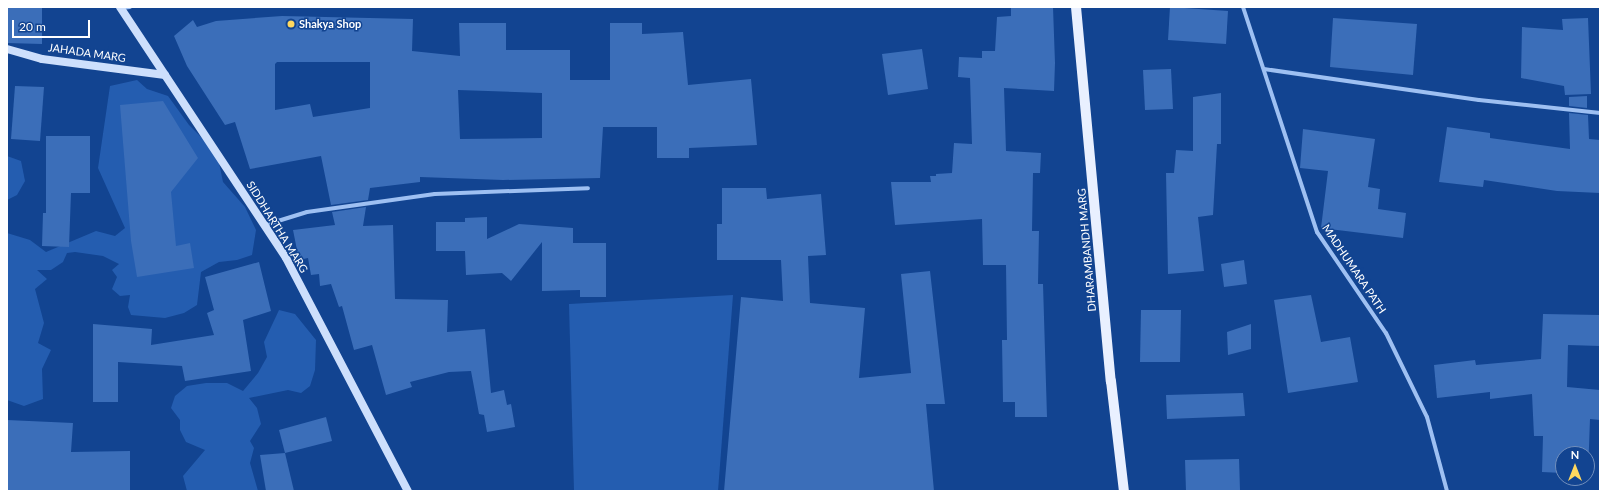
<!DOCTYPE html>
<style>
body{margin:0}
#map{position:relative;width:1607px;height:498px;overflow:hidden;background:#124491;font-family:Lato,sans-serif}
div>[style]{position:absolute}
.green>*{inset:0;background:#245db0}
.building>*{inset:0;background:#3b6eb9}
.street>*{height:4px;margin:-2px;padding:0 2px;transform-origin:2px;border-radius:2px;background:#9ec0f2}
.secondary>*{height:8px;margin:-4px;padding:0 4px;transform-origin:4px;border-radius:4px;background:#cddffc}
.primary>*{height:10px;margin:-5px;padding:0 5px;transform-origin:5px;border-radius:5px;background:#e9f0ff}
.dots>*{width:11px;height:11px;translate:-50% -50%;box-sizing:border-box;border:2px solid #124491;border-radius:50%}
span{translate:-50% -50%;white-space:nowrap;text-align:center;line-height:1.15;-webkit-text-stroke:3px #124491;paint-order:stroke}
.poi-label{font-size:11px;color:#fff;font-weight:700}
.left{translate:0 -50%;text-align:left}
.street-label{font-size:11px;color:#fff}
.frame{position:absolute;inset:0;border:8px solid #fff;pointer-events:none}
.north{position:absolute;left:1555px;top:446px;width:40px;height:40px;box-sizing:border-box;background:#124491;border:1px solid #718fbd;border-radius:50%;rotate:0deg;font-size:11px;font-weight:700;line-height:16px;text-align:center;color:#fff}
.north::after{content:'';display:block;margin:auto;width:14px;height:18px;background:#ffd85f;clip-path:polygon(50% 0,100% 100%,50% 72%,0 100%)}
.scale{position:absolute;left:12px;top:20px;width:78px;height:18px;box-sizing:border-box;border:2px solid #fff;border-top:0;padding-left:5px;font-size:12px;line-height:14px;white-space:nowrap;color:#fff;-webkit-text-stroke:3px #124491;paint-order:stroke}
</style>
<div id="map">
<div class="green">
<i style="clip-path:polygon(137px 80px,147px 89px,168px 96px,189px 125px,217px 153px,223px 182px,245px 207px,256px 230px,252px 255px,237px 260px,219px 262px,201px 272px,197px 305px,184px 313px,165px 318px,131px 315px,128px 307px,130px 295px,120px 296px,112px 289px,117px 277px,112px 270px,119px 264px,103px 256px,75px 252px,67px 253px,63px 262px,51px 270px,37px 270px,47px 279px,35px 289px,44px 323px,38px 343px,51px 350px,42px 369px,43px 399px,24px 406px,7px 400px,7px 233px,30px 240px,46px 252px,96px 231px,115px 236px,125px 228px,98px 168px,110px 86px)"></i>
<i style="clip-path:polygon(7px 156px,21px 161px,25px 181px,17px 195px,7px 200px)"></i>
<i style="clip-path:polygon(733px 295px,718px 491px,574px 491px,569px 304px)"></i>
<i style="clip-path:polygon(279px 310px,295px 314px,316px 340px,315px 370px,310px 386px,301px 393px,288px 390px,249px 398px,257px 408px,261px 424px,250px 441px,254px 448px,250px 463px,258px 491px,187px 491px,183px 476px,205px 450px,186px 442px,180px 430px,180px 420px,171px 408px,175px 396px,187px 386px,206px 383px,227px 383px,243px 391px,258px 373px,267px 357px,264px 342px)"></i>
</div>
<div class="building">
<i style="clip-path:polygon(7px 7px,42px 7px,42px 44px,7px 43px)"></i>
<i style="clip-path:polygon(1011px 7px,1053px 7px,1055px 63px,1054px 91px,1004px 88px,1006px 151px,1041px 153px,1040px 173px,1033px 173px,1032px 231px,1039px 231px,1038px 284px,1043px 284px,1047px 417px,1015px 417px,1015px 402px,1003px 402px,1002px 340px,1007px 340px,1006px 265px,983px 265px,982px 219px,895px 225px,891px 182px,931px 182px,930px 176px,936px 176px,936px 174px,952px 173px,954px 143px,972px 144px,970px 78px,958px 77px,959px 57px,982px 58px,982px 51px,995px 51px,997px 17px,1011px 16px)"></i>
<i style="clip-path:polygon(1170px 7px,1228px 11px,1226px 44px,1168px 40px)"></i>
<i style="clip-path:polygon(evenodd,282px 16px,413px 19px,412px 51px,460px 56px,459px 23px,506px 23px,506px 50px,570px 50px,570px 80px,610px 80px,610px 23px,642px 23px,642px 34px,683px 32px,688px 85px,751px 79px,757px 145px,689px 148px,689px 158px,657px 158px,657px 127px,603px 127px,600px 178px,503px 180px,420px 177px,420px 182px,370px 188px,368px 200px,331px 205px,321px 156px,250px 169px,235px 122px,225px 125px,187px 66px,174px 36px,193px 20px,197px 27px,216px 21px,282px 16px,277px 62px,370px 62px,370px 108px,313px 117px,310px 104px,275px 110px,275px 64px,277px 62px,282px 16px,458px 90px,542px 93px,542px 138px,460px 139px,458px 90px)"></i>
<i style="clip-path:polygon(1333px 18px,1417px 24px,1413px 75px,1330px 67px)"></i>
<i style="clip-path:polygon(1588px 18px,1591px 94px,1565px 95px,1564px 86px,1521px 78px,1522px 27px,1563px 30px,1562px 19px)"></i>
<i style="clip-path:polygon(922px 49px,928px 89px,888px 95px,882px 54px)"></i>
<i style="clip-path:polygon(1171px 69px,1173px 109px,1145px 110px,1143px 70px)"></i>
<i style="clip-path:polygon(15px 86px,44px 87px,40px 141px,11px 139px)"></i>
<i style="clip-path:polygon(1221px 93px,1221px 144px,1217px 144px,1213px 215px,1198px 217px,1204px 271px,1168px 274px,1166px 173px,1174px 173px,1176px 150px,1193px 151px,1193px 97px)"></i>
<i style="clip-path:polygon(1587px 96px,1587px 108px,1569px 106px,1569px 97px)"></i>
<i style="clip-path:polygon(163px 101px,198px 158px,171px 192px,176px 246px,190px 243px,194px 268px,137px 277px,131px 241px,120px 105px)"></i>
<i style="clip-path:polygon(1569px 113px,1588px 115px,1589px 139px,1600px 140px,1600px 193px,1557px 191px,1484px 180px,1483px 187px,1439px 182px,1447px 127px,1490px 133px,1490px 138px,1570px 149px)"></i>
<i style="clip-path:polygon(1303px 129px,1375px 139px,1368px 187px,1380px 189px,1378px 209px,1406px 213px,1403px 238px,1321px 228px,1328px 171px,1300px 168px)"></i>
<i style="clip-path:polygon(46px 136px,90px 136px,90px 193px,71px 193px,69px 247px,42px 246px,43px 213px,46px 213px)"></i>
<i style="clip-path:polygon(722px 188px,766px 188px,767px 199px,821px 194px,826px 255px,808px 256px,810px 303px,865px 308px,859px 378px,911px 373px,901px 274px,930px 271px,945px 404px,926px 404px,934px 491px,724px 491px,741px 297px,783px 301px,781px 260px,717px 260px,717px 224px,722px 224px)"></i>
<i style="clip-path:polygon(366px 207px,363px 226px,393px 225px,395px 299px,448px 300px,447px 332px,485px 329px,491px 393px,504px 390px,507px 405px,511px 404px,515px 427px,487px 432px,484px 415px,479px 414px,471px 371px,449px 372px,410px 382px,412px 387px,386px 395px,372px 345px,354px 350px,342px 306px,339px 307px,331px 284px,320px 286px,319px 274px,311px 275px,308px 258px,299px 260px,293px 230px,335px 225px,332px 212px)"></i>
<i style="clip-path:polygon(487px 217px,487px 239px,519px 224px,573px 228px,573px 243px,606px 243px,606px 297px,580px 297px,580px 290px,542px 291px,542px 242px,511px 281px,502px 273px,466px 275px,465px 251px,436px 251px,436px 222px,465px 222px,465px 218px)"></i>
<i style="clip-path:polygon(1244px 260px,1247px 284px,1224px 287px,1221px 264px)"></i>
<i style="clip-path:polygon(259px 262px,271px 311px,243px 320px,251px 371px,185px 381px,182px 366px,118px 362px,118px 402px,93px 402px,93px 324px,152px 329px,151px 345px,214px 335px,207px 313px,214px 310px,205px 277px)"></i>
<i style="clip-path:polygon(1311px 295px,1321px 342px,1350px 337px,1358px 382px,1288px 393px,1274px 300px)"></i>
<i style="clip-path:polygon(1141px 310px,1181px 310px,1180px 362px,1140px 362px)"></i>
<i style="clip-path:polygon(1543px 314px,1600px 315px,1600px 346px,1568px 345px,1567px 387px,1600px 390px,1600px 420px,1590px 419px,1588px 474px,1587px 454px,1563px 454px,1563px 473px,1542px 472px,1543px 436px,1534px 436px,1532px 394px,1490px 399px,1490px 392px,1437px 398px,1434px 365px,1475px 360px,1476px 365px,1541px 359px)"></i>
<i style="clip-path:polygon(1251px 324px,1251px 349px,1228px 355px,1227px 332px)"></i>
<i style="clip-path:polygon(1243px 393px,1245px 416px,1167px 419px,1166px 395px)"></i>
<i style="clip-path:polygon(326px 417px,332px 441px,285px 453px,279px 430px)"></i>
<i style="clip-path:polygon(7px 420px,73px 423px,71px 452px,130px 451px,130px 491px,7px 491px)"></i>
<i style="clip-path:polygon(285px 453px,294px 491px,266px 491px,260px 455px)"></i>
<i style="clip-path:polygon(1239px 459px,1240px 491px,1186px 491px,1185px 460px)"></i>
</div>
<div class="street">
<i style="left:1243px;top:7px;width:237px;rotate:71.8deg"></i>
<i style="left:1317px;top:232px;width:122px;rotate:55.7deg"></i>
<i style="left:1386px;top:333px;width:93px;rotate:64deg"></i>
<i style="left:1427px;top:417px;width:77px;rotate:74.9deg"></i>
<i style="left:121px;top:8px;width:9px;rotate:-6deg"></i>
<i style="left:1264px;top:69px;width:217px;rotate:8.2deg"></i>
<i style="left:1479px;top:100px;width:122px;rotate:6.1deg"></i>
<i style="left:265px;top:225px;width:44px;rotate:-17.2deg"></i>
<i style="left:307px;top:212px;width:129px;rotate:-8deg"></i>
<i style="left:435px;top:194px;width:153px;rotate:-2.2deg"></i>
</div>
<div class="secondary">
<i style="left:120px;top:7px;width:301px;rotate:56.5deg"></i>
<i style="left:286px;top:258px;width:263px;rotate:62.4deg"></i>
<i style="left:7px;top:49px;width:36px;rotate:16deg"></i>
<i style="left:42px;top:59px;width:124px;rotate:7.4deg"></i>
</div>
<div class="primary">
<i style="left:1076px;top:7px;width:376px;rotate:84.7deg"></i>
<i style="left:1111px;top:381px;width:111px;rotate:83.3deg"></i>
</div>
<div class="dots">
<i style="left:291px;top:24px;background:#ffd85f"></i>
</div>
<div class="poi-label">
<span class="left" style="left:299px;top:24px">Shakya Shop</span>
</div>
<div class="street-label">
<span style="left:87px;top:53px;rotate:8deg">JAHADA MARG</span>
<span style="left:277px;top:227px;rotate:58deg">SIDDHARTHA MARG</span>
<span style="left:1087px;top:250px;rotate:-95deg">DHARAMBANDH MARG</span>
<span style="left:1354px;top:269px;rotate:56deg">MADHUMARA PATH</span>
</div>
<div class="frame"></div>
<div class="north">N</div>
<div class="scale">20 m</div>
</div>
